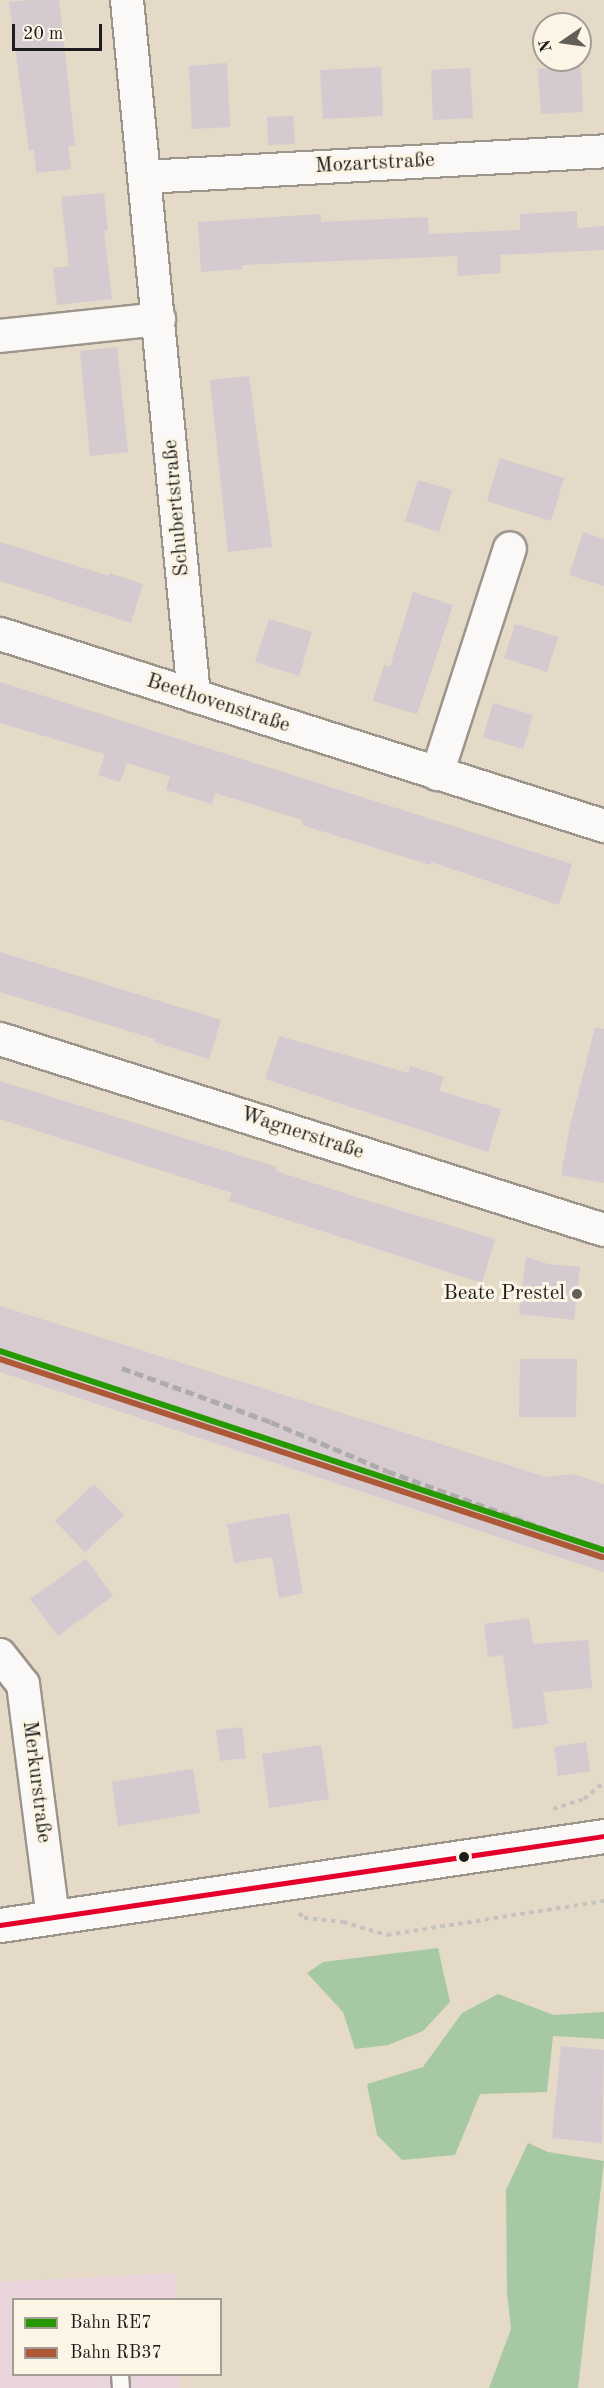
<!DOCTYPE html>
<meta charset="utf-8">
<style>
body{margin:0}
#map{position:relative;width:604px;height:2388px;overflow:hidden;background:#e5d9c8;font-family:"Old Standard TT",serif}
div>[style]{position:absolute}
.built>*{inset:0;background:#e9d5db}
.industrial>*{inset:0;background:#d7cbcf}
.forest>*{inset:0;background:#a6c9a3}
.building>*{inset:0;background:#d4cad0}
.path>*{height:4px;margin-top:-2px;transform-origin:0;background:repeating-linear-gradient(90deg,#c6c3bf 0 4.5px,transparent 0 9px)}
.roads{filter:drop-shadow(2px 0 #9c958c) drop-shadow(-2px 0 #9c958c) drop-shadow(0 2px #9c958c) drop-shadow(0 -2px #9c958c)}
.service>*{height:16px;margin:-8px;padding:0 8px;transform-origin:8px;border-radius:8px;background:#fbf9f7}
.minor>*{height:32px;margin:-16px;padding:0 16px;transform-origin:16px;border-radius:16px;background:#fbf9f7}
.tertiary>*{height:33px;margin:-16.5px;padding:0 16.5px;transform-origin:16.5px;border-radius:16.5px;background:#fbf9f7}
.rail>*{height:4.5px;margin-top:-2.25px;transform-origin:0;background:repeating-linear-gradient(90deg,#aeaca9 0 9px,transparent 0 13.5px)}
.bus-1>*{height:4.5px;margin:-2.25px;padding:0 2.25px;transform-origin:2.25px;border-radius:2.25px;background:#e4002b}
.rail-1>*{height:6px;margin:-3px;padding:0 3px;transform-origin:3px;border-radius:3px;background:#269900}
.rail-2>*{height:6px;margin:-3px;padding:0 3px;transform-origin:3px;border-radius:3px;background:#ad5937}
.dots>*{width:16px;height:16px;translate:-50% -50%;box-sizing:border-box;border:3px solid #fcf5e5;border-radius:50%}
span{translate:-50% -50%;white-space:nowrap;text-align:center;line-height:1.15;-webkit-text-stroke:6px #fcf5e5;paint-order:stroke}
.street-label{font-size:21px;color:#1c1c1c}
.poi-label{font-size:21px;color:#1c1c1c}
.right{translate:-100% -50%;text-align:right}
.legend{position:absolute;left:12px;top:2298px;width:210px;height:78px;box-sizing:border-box;background:#fcf5e5;border:2px solid #a29e95;margin:0;padding:8px 10px;list-style:none;font-size:18px;color:#1c1c1c}
.legend li{display:flex;align-items:center;gap:12px;height:30px}
.legend b{width:30px;border:2px solid #a29e95}
.north{position:absolute;left:532px;top:12px;width:60px;height:60px;box-sizing:border-box;background:#fcf5e5;border:2px solid #a29e95;border-radius:50%;rotate:257deg;font-size:16px;font-weight:700;line-height:24px;text-align:center;color:#1c1c1c}
.north::after{content:'';display:block;margin:auto;width:21px;height:27px;background:#625e58;clip-path:polygon(50% 0,100% 100%,50% 72%,0 100%)}
.scale{position:absolute;left:12px;top:24px;width:90px;height:27px;box-sizing:border-box;border:3px solid #1c1c1c;border-top:0;padding-left:8px;font-size:18px;line-height:21px;white-space:nowrap;color:#1c1c1c;-webkit-text-stroke:4px #fcf5e5;paint-order:stroke}
</style>
<div id="map">
<div class="built">
<i style="clip-path:polygon(176px 2273px,176px 2299px,14px 2300px,14px 2374px,178px 2375px,179px 2388px,0 2388px,0 2282px)"></i>
</div>
<div class="industrial">
<i style="clip-path:polygon(0 1306px,546px 1477px,573px 1474px,604px 1484px,604px 1572px,0 1372px)"></i>
</div>
<div class="forest">
<i style="clip-path:polygon(438px 1948px,450px 2002px,423px 2031px,388px 2045px,355px 2049px,343px 2012px,307px 1973px,323px 1962px)"></i>
<i style="clip-path:polygon(498px 1994px,554px 2015px,604px 2012px,604px 2039px,553px 2036px,547px 2092px,480px 2094px,455px 2155px,402px 2160px,377px 2135px,367px 2084px,423px 2067px,462px 2013px)"></i>
<i style="clip-path:polygon(528px 2143px,548px 2152px,604px 2161px,578px 2388px,489px 2388px,511px 2329px,507px 2292px,506px 2190px)"></i>
</div>
<div class="building">
<i style="clip-path:polygon(31px 0,59px 0,75px 145px,68px 146px,71px 169px,36px 173px,34px 150px,29px 150px,9px 2px)"></i>
<i style="clip-path:polygon(227px 63px,230px 127px,192px 129px,189px 66px)"></i>
<i style="clip-path:polygon(381px 67px,383px 116px,323px 119px,320px 70px)"></i>
<i style="clip-path:polygon(581px 67px,583px 112px,541px 114px,538px 69px)"></i>
<i style="clip-path:polygon(470px 68px,473px 118px,433px 120px,431px 70px)"></i>
<i style="clip-path:polygon(293px 116px,295px 144px,268px 145px,267px 117px)"></i>
<i style="clip-path:polygon(104px 193px,108px 230px,104px 231px,112px 299px,57px 305px,53px 268px,69px 266px,61px 197px)"></i>
<i style="clip-path:polygon(577px 211px,577px 228px,604px 226px,604px 250px,500px 255px,501px 273px,458px 276px,457px 256px,242px 265px,242px 269px,201px 272px,198px 222px,321px 214px,321px 222px,428px 217px,429px 234px,520px 230px,520px 214px)"></i>
<i style="clip-path:polygon(117px 347px,128px 452px,90px 456px,80px 351px)"></i>
<i style="clip-path:polygon(249px 376px,272px 547px,228px 552px,210px 380px)"></i>
<i style="clip-path:polygon(500px 458px,564px 478px,551px 521px,487px 501px)"></i>
<i style="clip-path:polygon(418px 480px,452px 490px,439px 532px,405px 521px)"></i>
<i style="clip-path:polygon(583px 532px,604px 539px,604px 586px,569px 575px)"></i>
<i style="clip-path:polygon(0 542px,109px 576px,110px 573px,143px 584px,131px 623px,0 581px)"></i>
<i style="clip-path:polygon(413px 592px,453px 605px,417px 714px,373px 701px,384px 665px,390px 667px)"></i>
<i style="clip-path:polygon(269px 619px,312px 632px,299px 676px,255px 662px)"></i>
<i style="clip-path:polygon(515px 624px,558px 637px,547px 672px,504px 658px)"></i>
<i style="clip-path:polygon(0 682px,572px 864px,559px 905px,431px 862px,430px 865px,302px 825px,303px 820px,215px 793px,212px 804px,166px 790px,170px 776px,127px 763px,120px 782px,98px 775px,105px 754px,0 723px)"></i>
<i style="clip-path:polygon(493px 703px,533px 715px,523px 749px,483px 737px)"></i>
<i style="clip-path:polygon(0 952px,221px 1020px,209px 1059px,154px 1042px,155px 1039px,0 992px)"></i>
<i style="clip-path:polygon(595px 1028px,604px 1029px,604px 1183px,561px 1175px,570px 1126px)"></i>
<i style="clip-path:polygon(279px 1036px,408px 1073px,410px 1066px,444px 1077px,439px 1091px,501px 1109px,488px 1152px,265px 1079px)"></i>
<i style="clip-path:polygon(0 1081px,277px 1167px,276px 1171px,359px 1198px,495px 1239px,482px 1283px,229px 1201px,232px 1193px,0 1119px)"></i>
<i style="clip-path:polygon(526px 1257px,548px 1264px,580px 1267px,574px 1320px,519px 1314px)"></i>
<i style="clip-path:polygon(520px 1359px,577px 1359px,576px 1417px,519px 1417px)"></i>
<i style="clip-path:polygon(94px 1484px,124px 1515px,85px 1552px,55px 1521px)"></i>
<i style="clip-path:polygon(289px 1513px,303px 1593px,279px 1598px,272px 1557px,234px 1563px,227px 1524px)"></i>
<i style="clip-path:polygon(86px 1559px,113px 1596px,58px 1636px,30px 1599px)"></i>
<i style="clip-path:polygon(529px 1618px,533px 1644px,588px 1640px,592px 1688px,543px 1692px,548px 1724px,513px 1729px,503px 1655px,488px 1657px,484px 1624px)"></i>
<i style="clip-path:polygon(242px 1727px,246px 1758px,220px 1761px,216px 1730px)"></i>
<i style="clip-path:polygon(586px 1742px,590px 1771px,558px 1776px,554px 1747px)"></i>
<i style="clip-path:polygon(321px 1745px,329px 1799px,269px 1808px,262px 1754px)"></i>
<i style="clip-path:polygon(193px 1769px,200px 1813px,118px 1826px,112px 1782px)"></i>
<i style="clip-path:polygon(561px 2046px,604px 2050px,602px 2143px,552px 2138px)"></i>
</div>
<div class="path">
<i style="left:553px;top:1809px;width:33px;rotate:-18deg"></i>
<i style="left:584px;top:1799px;width:26px;rotate:-40deg"></i>
<i style="left:299px;top:1913px;width:7px;rotate:45deg"></i>
<i style="left:304px;top:1918px;width:39px;rotate:6deg"></i>
<i style="left:343px;top:1922px;width:46px;rotate:16.5deg"></i>
<i style="left:387px;top:1935px;width:220px;rotate:-8.9deg"></i>
</div>
<div class="roads">
<div class="service">
<i style="left:120px;top:2374px;width:14px;rotate:86deg"></i>
</div>
<div class="minor">
<i style="left:127px;top:0;width:699px;rotate:84.5deg"></i>
<i style="left:145px;top:177px;width:460px;rotate:-3.2deg"></i>
<i style="left:0;top:336px;width:160px;rotate:-6.1deg"></i>
<i style="left:0;top:634px;width:634px;rotate:17.63deg"></i>
<i style="left:437px;top:774px;width:237px;rotate:-72.1deg"></i>
<i style="left:0;top:1039px;width:633px;rotate:17.55deg"></i>
<i style="left:0;top:1655px;width:37px;rotate:52deg"></i>
<i style="left:23px;top:1684px;width:236px;rotate:82.7deg"></i>
</div>
<div class="tertiary">
<i style="left:0;top:1925px;width:611px;rotate:-8.38deg"></i>
</div>
</div>
<div class="rail">
<i style="left:122px;top:1368px;width:158px;rotate:19.9deg"></i>
<i style="left:271px;top:1422px;width:126px;rotate:22.9deg"></i>
<i style="left:387px;top:1471px;width:183px;rotate:20.1deg"></i>
</div>
<div class="bus-1">
<i style="left:0;top:1925px;width:611px;rotate:-8.38deg"></i>
</div>
<div class="rail-1">
<i style="left:0;top:1351px;width:636px;rotate:18.24deg"></i>
</div>
<div class="rail-2">
<i style="left:0;top:1359px;width:634px;rotate:18.21deg"></i>
</div>
<div class="dots">
<i style="left:577px;top:1294px;background:#625e58"></i>
<i style="left:464px;top:1857px;background:#1c1c1c"></i>
</div>
<div class="street-label">
<span style="left:375px;top:164px;rotate:-3deg">Mozartstraße</span>
<span style="left:177px;top:508px;rotate:-95deg">Schubertstraße</span>
<span style="left:218px;top:704px;rotate:18deg">Beethovenstraße</span>
<span style="left:302px;top:1134px;rotate:18deg">Wagnerstraße</span>
<span style="left:36px;top:1782px;rotate:83deg">Merkurstraße</span>
</div>
<div class="poi-label">
<span class="right" style="left:565px;top:1294px">Beate Prestel</span>
</div>
<ul class="legend">
<li><b style="height:8px;background:#269900"></b>Bahn RE7</li>
<li><b style="height:8px;background:#ad5937"></b>Bahn RB37</li>
</ul>
<div class="north">N</div>
<div class="scale">20 m</div>
</div>
